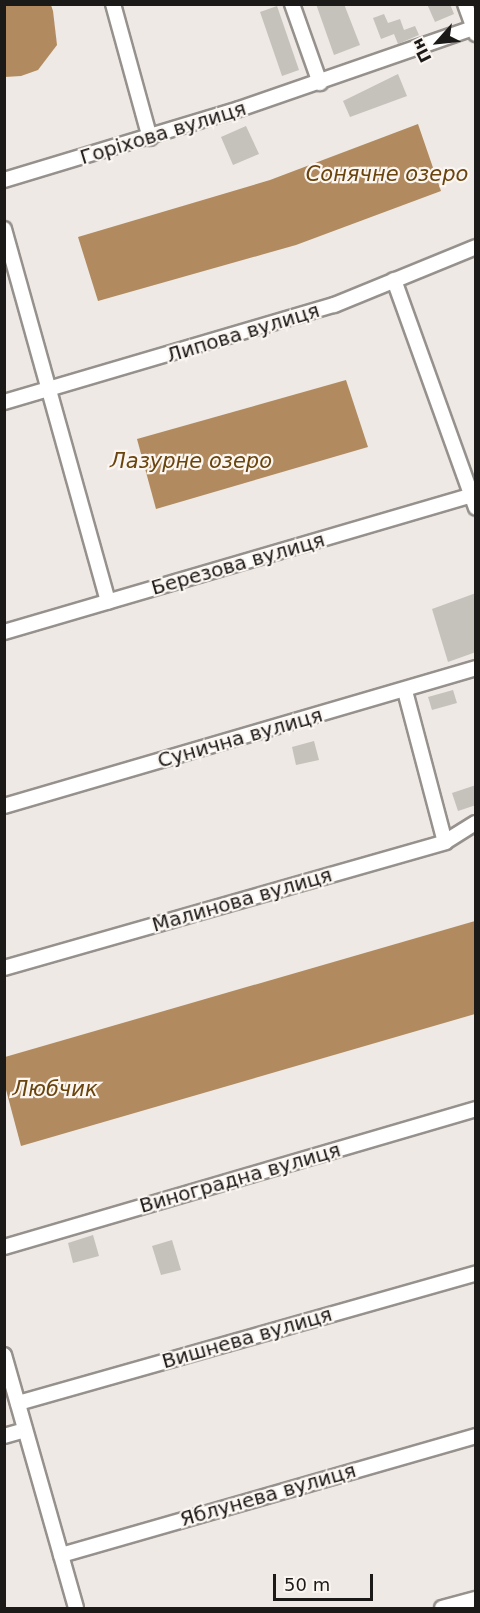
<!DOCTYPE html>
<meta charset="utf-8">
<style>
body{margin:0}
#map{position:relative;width:480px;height:1613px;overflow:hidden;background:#eee9e4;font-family:"DejaVu Sans",sans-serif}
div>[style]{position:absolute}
.water>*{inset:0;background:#b18b5f}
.building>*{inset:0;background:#c5c1bb}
.roads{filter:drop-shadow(2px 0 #96918c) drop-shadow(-2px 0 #96918c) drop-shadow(0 2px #96918c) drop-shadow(0 -2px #96918c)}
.minor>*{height:14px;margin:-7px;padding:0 7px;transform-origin:7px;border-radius:7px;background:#fff}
span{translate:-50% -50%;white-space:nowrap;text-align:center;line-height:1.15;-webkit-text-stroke:4.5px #fbf6f1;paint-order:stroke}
.street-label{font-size:20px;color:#1c1a19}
.water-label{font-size:21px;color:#6a440d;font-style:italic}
.frame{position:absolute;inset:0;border:6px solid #1c1a19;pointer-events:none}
.north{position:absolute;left:408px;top:12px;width:60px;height:60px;-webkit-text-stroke:4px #fbf6f1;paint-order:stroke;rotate:243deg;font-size:16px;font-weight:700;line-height:24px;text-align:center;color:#1c1a19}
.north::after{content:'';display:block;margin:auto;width:21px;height:27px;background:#1c1a19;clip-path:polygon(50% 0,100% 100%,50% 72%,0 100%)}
.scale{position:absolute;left:273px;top:1574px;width:100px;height:27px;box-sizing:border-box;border:3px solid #1c1a19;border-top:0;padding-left:8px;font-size:18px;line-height:21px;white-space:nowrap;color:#1c1a19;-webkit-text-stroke:4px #fbf6f1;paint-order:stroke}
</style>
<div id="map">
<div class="water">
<i style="clip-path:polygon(4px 5px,51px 5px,53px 11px,57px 45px,38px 70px,21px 76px,5px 77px)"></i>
<i style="clip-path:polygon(418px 124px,441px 191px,296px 245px,98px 301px,78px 237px,270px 180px)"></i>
<i style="clip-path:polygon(346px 380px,368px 447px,156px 509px,137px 439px)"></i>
<i style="clip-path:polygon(475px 921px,475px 1014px,21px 1146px,5px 1086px,5px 1057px)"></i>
</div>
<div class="building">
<i style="clip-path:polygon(316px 4px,344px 4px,360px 45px,334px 55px)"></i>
<i style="clip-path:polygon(427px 4px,450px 4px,454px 14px,435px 22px)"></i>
<i style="clip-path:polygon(277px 6px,299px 70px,282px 76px,260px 12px)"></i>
<i style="clip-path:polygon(384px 14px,388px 23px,400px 19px,404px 30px,415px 26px,419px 35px,398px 44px,394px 34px,381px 39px,373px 18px)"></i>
<i style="clip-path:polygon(398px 74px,407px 96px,350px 117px,343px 101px)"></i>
<i style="clip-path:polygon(246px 126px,259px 154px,233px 165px,221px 137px)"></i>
<i style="clip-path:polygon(476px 593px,476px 652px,448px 662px,432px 609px)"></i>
<i style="clip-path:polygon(453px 690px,457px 703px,432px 710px,428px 697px)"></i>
<i style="clip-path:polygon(314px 741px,319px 760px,296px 765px,292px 747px)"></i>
<i style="clip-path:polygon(476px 785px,476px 805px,458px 811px,452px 793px)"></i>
<i style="clip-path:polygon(93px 1235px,99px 1256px,73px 1263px,68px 1243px)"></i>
<i style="clip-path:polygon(172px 1240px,181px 1270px,161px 1275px,152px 1246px)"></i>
</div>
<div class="roads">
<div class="minor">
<i style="left:113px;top:4px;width:139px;rotate:74.6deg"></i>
<i style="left:292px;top:4px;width:84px;rotate:70.5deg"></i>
<i style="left:465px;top:4px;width:32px;rotate:70deg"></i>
<i style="left:4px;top:180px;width:245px;rotate:-16.8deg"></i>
<i style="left:239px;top:109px;width:248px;rotate:-19.1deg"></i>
<i style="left:4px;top:229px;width:387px;rotate:74.4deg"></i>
<i style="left:394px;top:280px;width:242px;rotate:70.2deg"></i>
<i style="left:4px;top:402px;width:344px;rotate:-16.4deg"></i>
<i style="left:334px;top:305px;width:153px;rotate:-22.2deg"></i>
<i style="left:4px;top:632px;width:487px;rotate:-16.3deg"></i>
<i style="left:405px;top:691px;width:156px;rotate:75.2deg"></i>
<i style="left:4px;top:806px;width:492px;rotate:-16.3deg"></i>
<i style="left:4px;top:968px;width:459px;rotate:-15.9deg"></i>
<i style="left:445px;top:842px;width:36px;rotate:-32deg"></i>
<i style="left:4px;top:1247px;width:492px;rotate:-16.3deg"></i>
<i style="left:4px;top:1355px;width:263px;rotate:74.1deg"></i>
<i style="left:18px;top:1403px;width:476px;rotate:-15.8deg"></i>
<i style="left:4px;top:1436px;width:22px;rotate:-16deg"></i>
<i style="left:61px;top:1555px;width:432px;rotate:-16deg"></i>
<i style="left:442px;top:1608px;width:35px;rotate:-15deg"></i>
</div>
</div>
<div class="street-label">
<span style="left:163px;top:133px;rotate:-17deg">Горіхова вулиця</span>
<span style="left:243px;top:333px;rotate:-17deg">Липова вулиця</span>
<span style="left:238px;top:564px;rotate:-16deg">Березова вулиця</span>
<span style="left:240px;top:738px;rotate:-16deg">Сунична вулиця</span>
<span style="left:242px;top:900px;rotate:-16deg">Малинова вулиця</span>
<span style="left:240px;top:1178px;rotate:-16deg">Виноградна вулиця</span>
<span style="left:247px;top:1338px;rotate:-16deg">Вишнева вулиця</span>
<span style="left:268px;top:1495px;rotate:-16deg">Яблунева вулиця</span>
</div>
<div class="water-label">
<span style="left:387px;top:174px">Сонячне озеро</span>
<span style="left:191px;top:461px">Лазурне озеро</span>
<span style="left:55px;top:1089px">Любчик</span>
</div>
<div class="frame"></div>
<div class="north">Пн</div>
<div class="scale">50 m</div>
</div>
